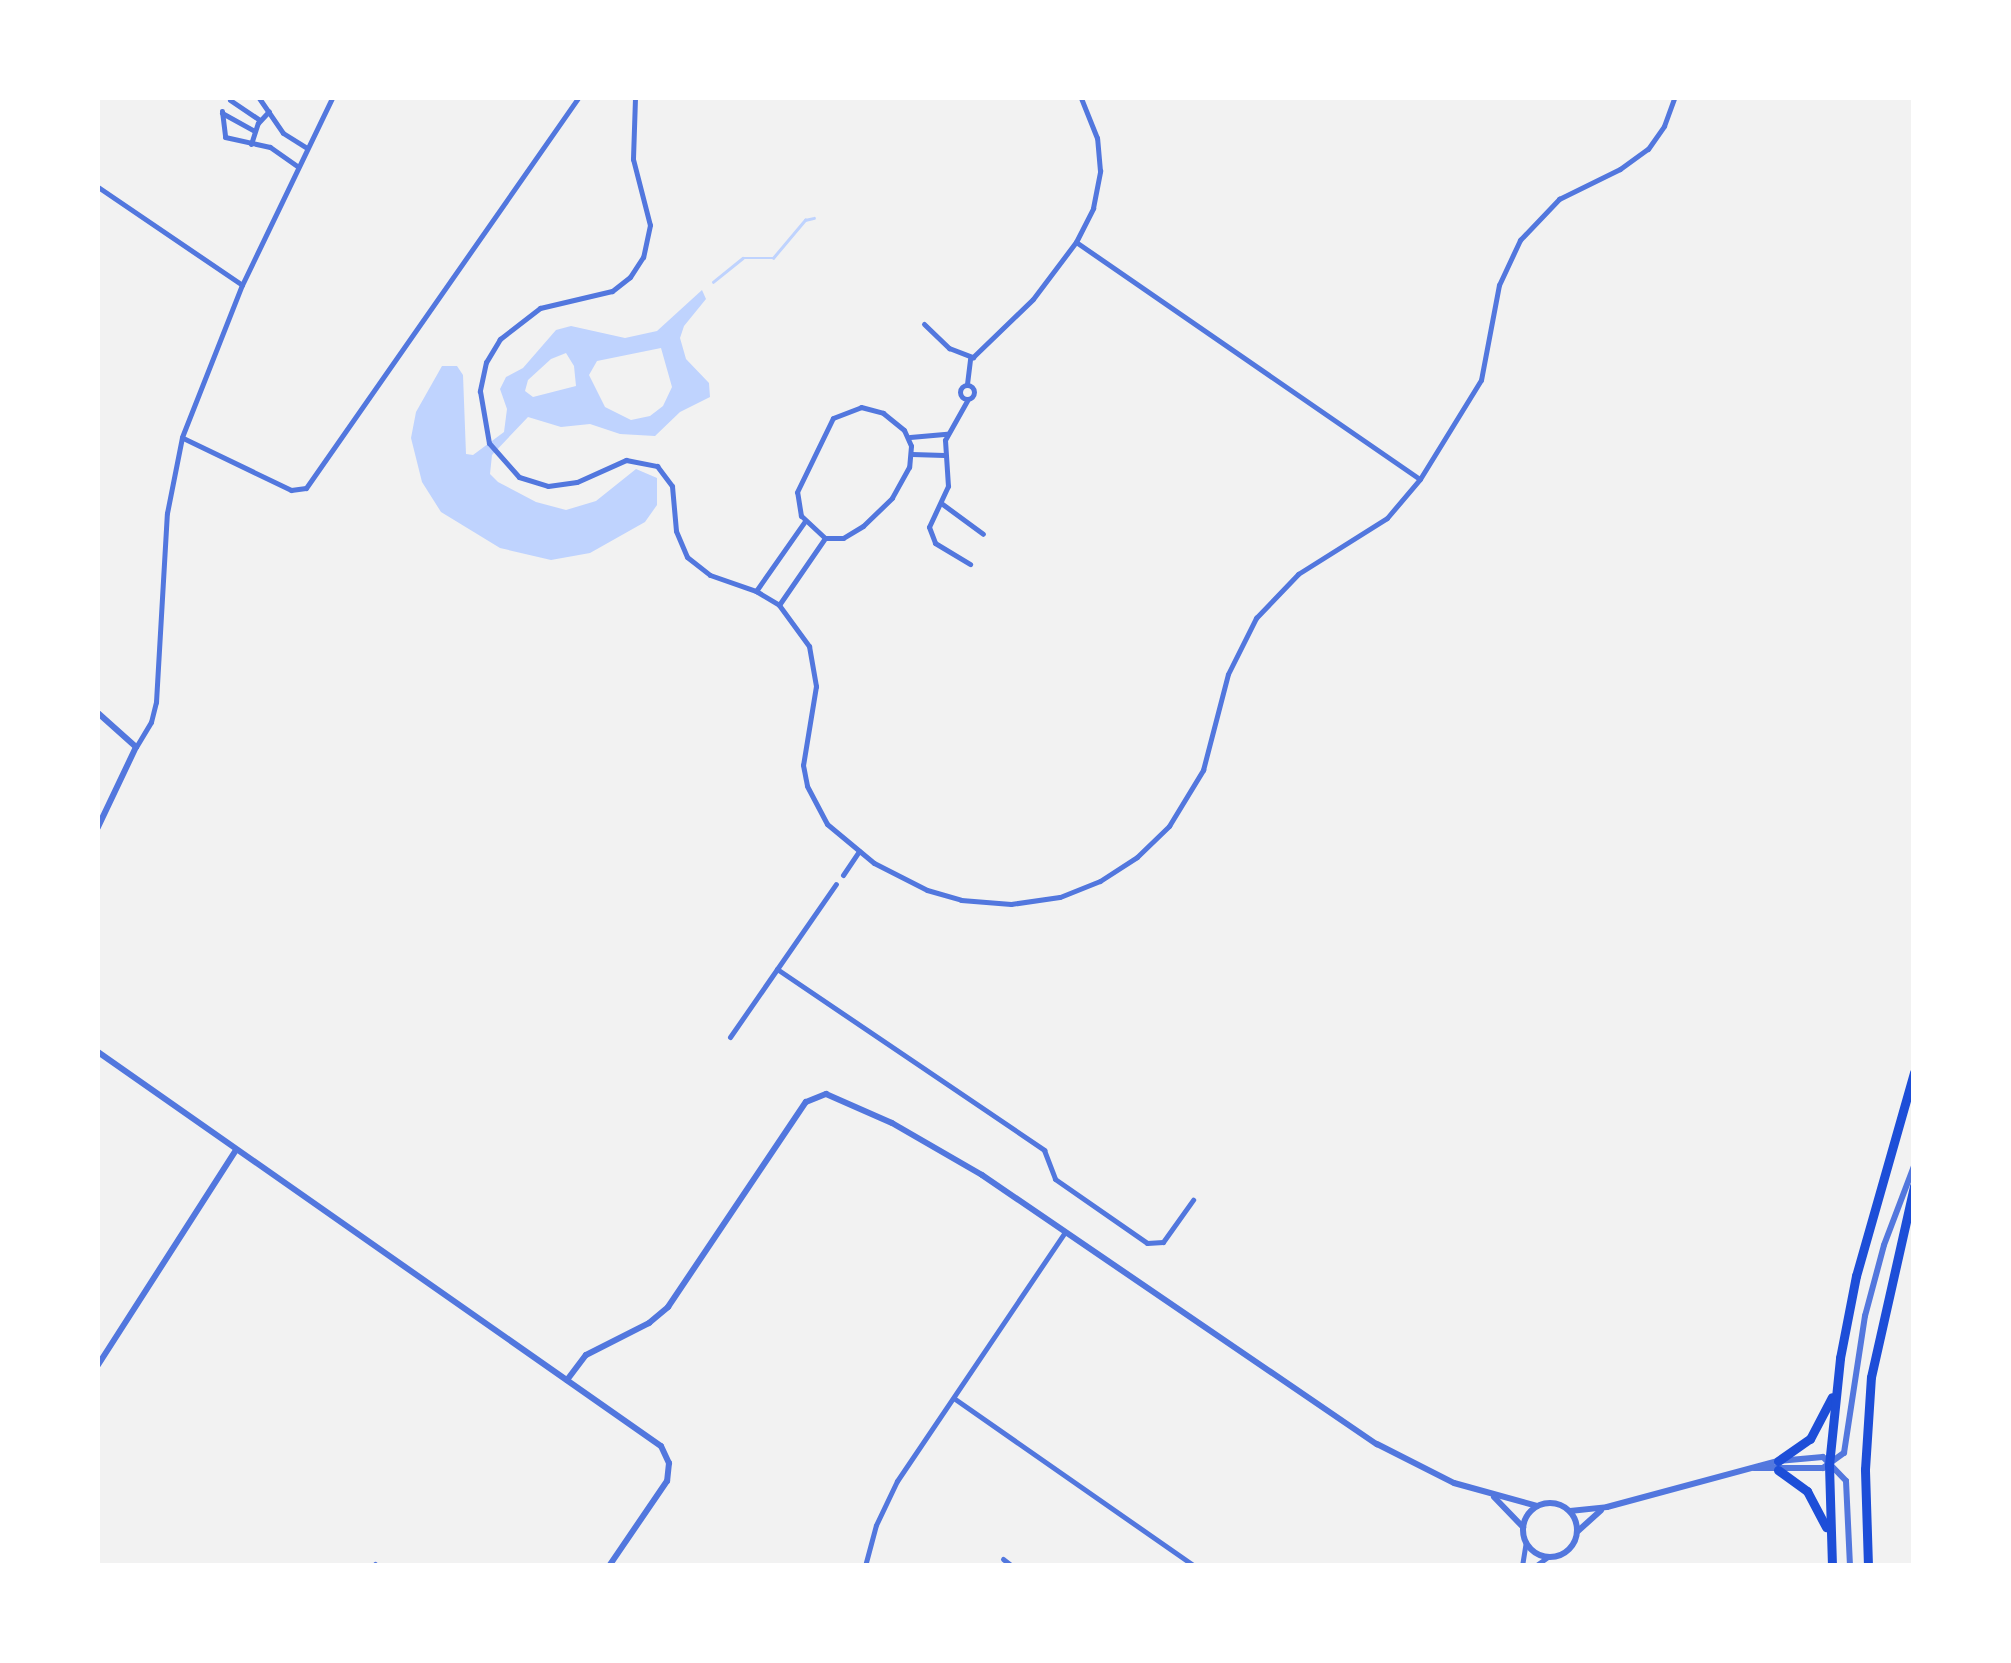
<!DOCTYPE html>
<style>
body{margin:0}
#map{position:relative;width:2011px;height:1663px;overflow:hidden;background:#f2f2f2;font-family:"Space Grotesk",sans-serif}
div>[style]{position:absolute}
.water>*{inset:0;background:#bfd3fe}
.stream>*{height:2.5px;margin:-1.25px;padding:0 1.25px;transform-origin:1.25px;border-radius:1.25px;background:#bfd3fe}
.minor>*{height:5px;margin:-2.5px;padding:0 2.5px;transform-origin:2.5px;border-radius:2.5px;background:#5277de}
.minor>.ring{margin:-2.5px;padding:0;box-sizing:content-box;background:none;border:5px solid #5277de;border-radius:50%}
.tertiary>*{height:6px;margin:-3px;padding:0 3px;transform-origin:3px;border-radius:3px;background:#5277de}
.tertiary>.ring{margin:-3px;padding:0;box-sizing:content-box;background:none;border:6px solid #5277de;border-radius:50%}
.primary>*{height:9px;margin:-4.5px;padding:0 4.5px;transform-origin:4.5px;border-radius:4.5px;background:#1d4ed8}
span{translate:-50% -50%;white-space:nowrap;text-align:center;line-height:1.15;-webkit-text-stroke:8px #fff;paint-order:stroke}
.frame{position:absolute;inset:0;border:100px solid #fff;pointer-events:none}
</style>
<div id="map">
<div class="water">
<i style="clip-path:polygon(evenodd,702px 290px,706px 299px,684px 326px,680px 338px,686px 359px,709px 383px,710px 397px,680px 412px,655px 436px,620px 434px,590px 424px,561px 427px,528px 417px,492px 455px,490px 474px,498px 482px,536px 502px,566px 510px,596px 501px,636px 469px,657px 478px,657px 505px,645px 522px,590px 553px,551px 560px,500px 548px,441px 512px,422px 482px,411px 438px,416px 412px,442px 366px,457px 366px,463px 375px,466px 454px,473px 455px,504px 432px,507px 409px,500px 389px,506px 377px,523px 368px,556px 330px,571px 326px,625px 338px,657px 331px,702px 290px,661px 348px,672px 387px,663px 406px,650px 416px,631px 420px,605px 407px,589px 375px,597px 361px,661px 348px,702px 290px,566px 353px,574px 366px,576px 386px,533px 397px,525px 391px,528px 380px,551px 359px,566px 353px)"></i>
</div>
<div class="stream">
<i style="left:713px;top:282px;width:38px;rotate:-39deg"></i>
<i style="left:743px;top:258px;width:30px"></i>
<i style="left:773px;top:258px;width:50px;rotate:-49.9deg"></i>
<i style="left:805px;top:220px;width:9px;rotate:-13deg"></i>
</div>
<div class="minor">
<i style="left:259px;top:98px;width:42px;rotate:55.6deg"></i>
<i style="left:283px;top:133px;width:28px;rotate:32deg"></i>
<i style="left:635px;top:98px;width:61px;rotate:91.9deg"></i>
<i style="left:633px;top:159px;width:68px;rotate:75.6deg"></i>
<i style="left:650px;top:225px;width:33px;rotate:102deg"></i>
<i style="left:643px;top:257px;width:24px;rotate:123deg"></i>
<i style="left:630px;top:277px;width:23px;rotate:142deg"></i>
<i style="left:612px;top:291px;width:74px;rotate:166.7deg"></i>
<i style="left:540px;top:308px;width:51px;rotate:142.2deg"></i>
<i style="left:500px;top:339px;width:27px;rotate:121deg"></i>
<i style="left:486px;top:362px;width:30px;rotate:102deg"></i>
<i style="left:480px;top:391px;width:53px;rotate:80.2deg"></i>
<i style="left:489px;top:443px;width:45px;rotate:48.6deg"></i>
<i style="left:519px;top:477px;width:30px;rotate:17deg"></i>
<i style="left:548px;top:486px;width:29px;rotate:-8deg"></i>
<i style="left:577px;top:482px;width:54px;rotate:-24.2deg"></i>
<i style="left:626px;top:460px;width:32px;rotate:11deg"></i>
<i style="left:657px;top:466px;width:25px;rotate:53deg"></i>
<i style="left:672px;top:486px;width:45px;rotate:84.9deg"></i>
<i style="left:676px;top:531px;width:28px;rotate:67deg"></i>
<i style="left:687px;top:557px;width:29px;rotate:38deg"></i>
<i style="left:710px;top:575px;width:49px;rotate:19.2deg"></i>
<i style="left:756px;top:591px;width:27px;rotate:31deg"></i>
<i style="left:779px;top:605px;width:51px;rotate:53.8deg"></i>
<i style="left:809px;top:646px;width:41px;rotate:80.1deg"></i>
<i style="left:816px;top:686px;width:80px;rotate:99.3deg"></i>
<i style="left:803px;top:765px;width:21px;rotate:79deg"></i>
<i style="left:807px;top:786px;width:43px;rotate:62.2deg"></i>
<i style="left:827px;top:824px;width:61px;rotate:39.7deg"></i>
<i style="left:874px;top:863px;width:59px;rotate:27deg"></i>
<i style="left:927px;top:890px;width:35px;rotate:16deg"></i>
<i style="left:961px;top:900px;width:50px;rotate:4.6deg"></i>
<i style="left:1011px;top:904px;width:49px;rotate:-8.1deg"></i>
<i style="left:1060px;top:897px;width:43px;rotate:-21.8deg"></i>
<i style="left:1100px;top:881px;width:44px;rotate:-33deg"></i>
<i style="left:1137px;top:857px;width:45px;rotate:-44.1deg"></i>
<i style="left:1169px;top:826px;width:66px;rotate:-58.7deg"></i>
<i style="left:1203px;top:770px;width:99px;rotate:-75.4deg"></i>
<i style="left:1228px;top:674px;width:63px;rotate:-63.4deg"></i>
<i style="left:1256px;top:618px;width:61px;rotate:-46.3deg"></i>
<i style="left:1298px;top:574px;width:105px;rotate:-32.2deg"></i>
<i style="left:1387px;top:518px;width:51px;rotate:-49.8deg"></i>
<i style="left:1420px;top:479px;width:116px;rotate:-58.4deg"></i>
<i style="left:1481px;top:380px;width:97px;rotate:-79.3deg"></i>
<i style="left:1499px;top:285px;width:50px;rotate:-65deg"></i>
<i style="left:1520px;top:240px;width:57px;rotate:-46.4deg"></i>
<i style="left:1559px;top:199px;width:68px;rotate:-26.2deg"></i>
<i style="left:1620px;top:169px;width:34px;rotate:-36deg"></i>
<i style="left:1648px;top:149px;width:28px;rotate:-55deg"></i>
<i style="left:1664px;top:126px;width:30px;rotate:-70deg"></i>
<i style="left:230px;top:100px;width:36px;rotate:34deg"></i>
<i style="left:222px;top:111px;width:26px;rotate:83deg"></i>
<i style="left:225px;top:137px;width:46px;rotate:12.5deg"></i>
<i style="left:270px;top:147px;width:33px;rotate:35deg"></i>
<i style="left:222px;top:113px;width:37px;rotate:29deg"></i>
<i style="left:251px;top:144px;width:22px;rotate:-72deg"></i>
<i style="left:258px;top:123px;width:16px;rotate:-47deg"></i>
<i style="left:98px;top:187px;width:174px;rotate:34.2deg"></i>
<i style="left:1076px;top:242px;width:417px;rotate:34.6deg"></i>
<i style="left:924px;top:324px;width:35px;rotate:44deg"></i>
<i style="left:949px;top:348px;width:26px;rotate:21deg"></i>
<i style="left:973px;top:357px;width:83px;rotate:-44deg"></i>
<i style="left:1033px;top:299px;width:71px;rotate:-53deg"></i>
<i style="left:1076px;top:242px;width:38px;rotate:-63deg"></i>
<i style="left:1093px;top:208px;width:38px;rotate:-79deg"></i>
<i style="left:1100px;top:171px;width:33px;rotate:-95deg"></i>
<i style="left:1097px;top:138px;width:43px;rotate:-111.8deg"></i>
<i style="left:967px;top:384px;width:26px;rotate:-83deg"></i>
<i class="ring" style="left:960px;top:385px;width:9px;height:9px"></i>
<i style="left:968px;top:399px;width:47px;rotate:119.3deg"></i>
<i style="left:945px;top:440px;width:46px;rotate:86.3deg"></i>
<i style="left:948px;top:486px;width:45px;rotate:114.9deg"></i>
<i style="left:929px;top:527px;width:17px;rotate:69deg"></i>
<i style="left:935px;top:543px;width:41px;rotate:31deg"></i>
<i style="left:861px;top:407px;width:23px;rotate:15deg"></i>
<i style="left:883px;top:413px;width:27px;rotate:39deg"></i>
<i style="left:904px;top:430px;width:17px;rotate:66deg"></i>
<i style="left:911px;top:446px;width:21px;rotate:95deg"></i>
<i style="left:909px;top:467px;width:35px;rotate:119deg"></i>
<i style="left:892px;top:498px;width:40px;rotate:136deg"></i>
<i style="left:863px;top:526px;width:23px;rotate:149deg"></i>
<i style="left:843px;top:538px;width:18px;rotate:180deg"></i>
<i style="left:825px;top:538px;width:33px;rotate:-137deg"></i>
<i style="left:801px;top:516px;width:24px;rotate:-99deg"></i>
<i style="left:797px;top:492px;width:82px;rotate:-64.1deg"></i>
<i style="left:833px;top:418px;width:30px;rotate:-21deg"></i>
<i style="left:910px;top:437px;width:37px;rotate:-5deg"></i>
<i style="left:183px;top:438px;width:120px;rotate:25.7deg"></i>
<i style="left:291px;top:490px;width:15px;rotate:-8deg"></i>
<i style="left:306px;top:488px;width:475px;rotate:-55.1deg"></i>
<i style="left:912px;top:454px;width:32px;rotate:2deg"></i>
<i style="left:941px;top:503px;width:52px;rotate:36.4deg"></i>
<i style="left:756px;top:591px;width:85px;rotate:-55deg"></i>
<i style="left:779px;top:605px;width:81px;rotate:-55.5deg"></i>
<i style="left:136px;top:747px;width:29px;rotate:-59deg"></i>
<i style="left:151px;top:722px;width:21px;rotate:-76deg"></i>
<i style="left:156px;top:702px;width:189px;rotate:-86.7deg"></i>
<i style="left:167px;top:513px;width:77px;rotate:-78.8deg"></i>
<i style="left:182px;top:437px;width:163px;rotate:-68.5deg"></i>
<i style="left:242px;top:285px;width:208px;rotate:-64.3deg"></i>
<i style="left:843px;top:875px;width:29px;rotate:-56deg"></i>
<i style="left:777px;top:969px;width:323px;rotate:34.1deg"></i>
<i style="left:1044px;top:1150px;width:31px;rotate:69deg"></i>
<i style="left:1055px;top:1179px;width:112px;rotate:34.8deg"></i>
<i style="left:1147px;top:1243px;width:16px;rotate:-4deg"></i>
<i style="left:1163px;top:1242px;width:52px;rotate:-54.5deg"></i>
<i style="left:730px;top:1037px;width:186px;rotate:-55.3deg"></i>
<i style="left:955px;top:1399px;width:292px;rotate:34.9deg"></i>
<i style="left:1003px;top:1559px;width:11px;rotate:38deg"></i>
<i style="left:375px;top:1564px;width:3px;rotate:45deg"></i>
<i style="left:865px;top:1566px;width:42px;rotate:-75deg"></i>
<i style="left:876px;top:1525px;width:49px;rotate:-64.5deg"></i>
<i style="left:897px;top:1481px;width:300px;rotate:-56deg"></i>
<i style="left:1522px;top:1566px;width:24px;rotate:-81deg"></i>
<i style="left:1535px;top:1566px;width:16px;rotate:-35deg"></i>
</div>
<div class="tertiary">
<i style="left:98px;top:713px;width:51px;rotate:41.8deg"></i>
<i style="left:136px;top:747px;width:89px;rotate:115.4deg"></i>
<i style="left:98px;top:1052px;width:687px;rotate:34.99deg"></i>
<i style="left:661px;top:1446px;width:19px;rotate:65deg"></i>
<i style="left:669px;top:1463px;width:18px;rotate:96deg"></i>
<i style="left:667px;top:1481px;width:103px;rotate:124.3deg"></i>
<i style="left:98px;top:1365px;width:255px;rotate:-57.3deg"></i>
<i style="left:567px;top:1380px;width:31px;rotate:-53deg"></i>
<i style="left:586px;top:1355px;width:71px;rotate:-26.9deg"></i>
<i style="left:649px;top:1323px;width:25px;rotate:-40deg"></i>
<i style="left:668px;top:1307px;width:247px;rotate:-56.1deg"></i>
<i style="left:806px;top:1102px;width:22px;rotate:-22deg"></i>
<i style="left:826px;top:1094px;width:72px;rotate:23.7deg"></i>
<i style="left:892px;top:1123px;width:104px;rotate:30deg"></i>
<i style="left:982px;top:1175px;width:478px;rotate:34.3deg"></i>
<i style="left:1377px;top:1444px;width:86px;rotate:26.9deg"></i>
<i style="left:1454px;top:1483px;width:86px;rotate:15.5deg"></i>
<i style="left:1754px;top:1468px;width:69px"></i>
<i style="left:1823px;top:1468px;width:26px;rotate:-36deg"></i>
<i style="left:1844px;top:1453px;width:139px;rotate:-81.3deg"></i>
<i style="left:1865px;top:1316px;width:73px;rotate:-75deg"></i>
<i style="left:1884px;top:1245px;width:85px;rotate:-69.2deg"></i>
<i style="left:1494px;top:1497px;width:42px;rotate:46deg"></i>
<i class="ring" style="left:1523px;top:1503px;width:48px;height:48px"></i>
<i style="left:1570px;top:1511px;width:37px;rotate:-6deg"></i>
<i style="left:1607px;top:1507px;width:177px;rotate:-15.1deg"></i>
<i style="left:1778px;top:1461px;width:45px;rotate:-5.1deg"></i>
<i style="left:1823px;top:1457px;width:33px;rotate:46deg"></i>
<i style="left:1846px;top:1481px;width:85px;rotate:87.3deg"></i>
<i style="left:1578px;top:1531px;width:31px;rotate:-42deg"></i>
</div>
<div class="primary">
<i style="left:1778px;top:1461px;width:39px;rotate:-35deg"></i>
<i style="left:1810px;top:1439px;width:47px;rotate:-62.4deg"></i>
<i style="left:1778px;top:1470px;width:36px;rotate:36deg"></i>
<i style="left:1807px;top:1491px;width:41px;rotate:62.2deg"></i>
<i style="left:1832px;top:1566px;width:101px;rotate:-91.7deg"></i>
<i style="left:1829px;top:1465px;width:108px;rotate:-84.1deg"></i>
<i style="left:1840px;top:1358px;width:84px;rotate:-79deg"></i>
<i style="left:1856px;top:1276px;width:212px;rotate:-74.1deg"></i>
<i style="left:1868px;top:1566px;width:97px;rotate:-91.8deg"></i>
<i style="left:1865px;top:1469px;width:92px;rotate:-86.3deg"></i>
<i style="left:1871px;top:1377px;width:196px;rotate:-77.3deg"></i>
</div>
<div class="frame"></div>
</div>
